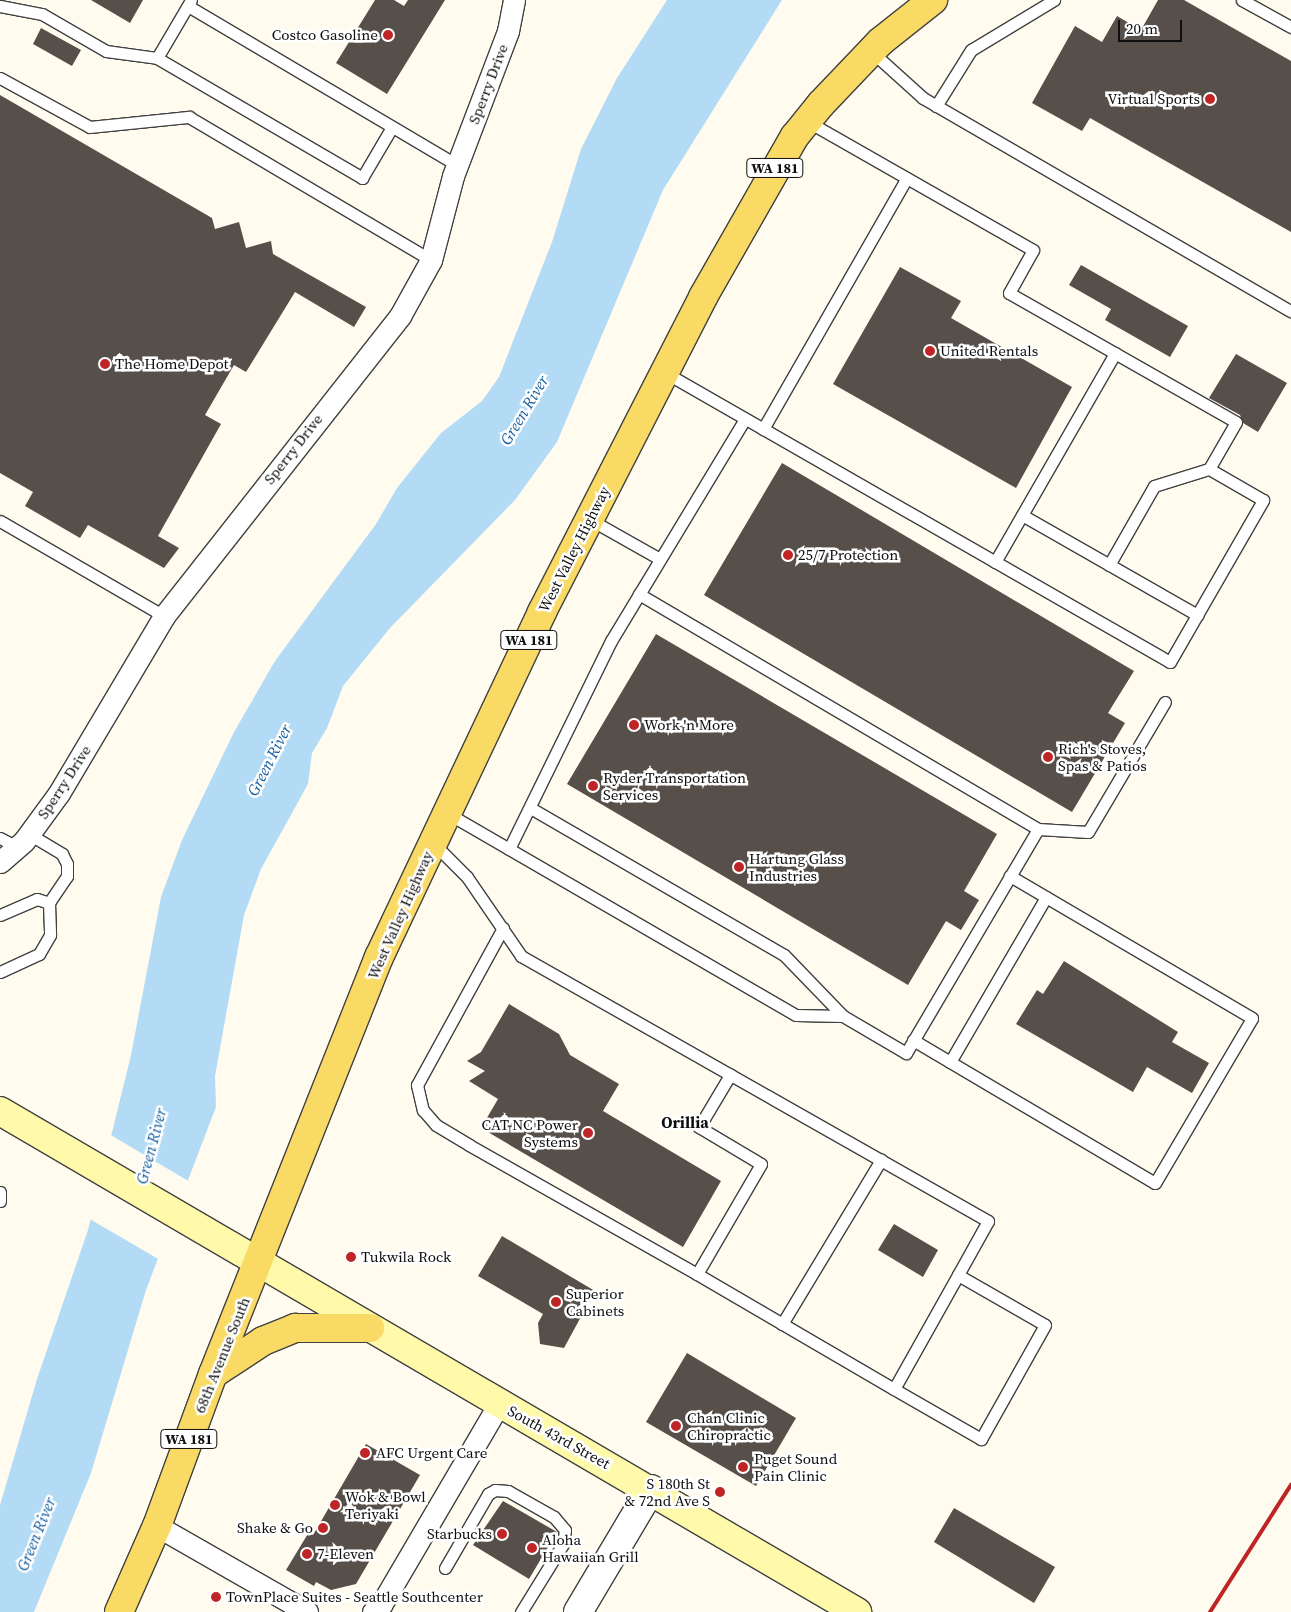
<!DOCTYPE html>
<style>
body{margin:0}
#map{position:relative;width:1291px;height:1612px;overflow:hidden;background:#fffcef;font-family:"Source Serif 4",serif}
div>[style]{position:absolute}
.water>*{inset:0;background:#b3dbf6}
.pier>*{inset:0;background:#fffcef}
.building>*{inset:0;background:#574f4a}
.roads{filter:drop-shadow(1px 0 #414141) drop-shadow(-1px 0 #414141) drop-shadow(0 1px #414141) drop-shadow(0 -1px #414141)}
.service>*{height:11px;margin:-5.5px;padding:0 5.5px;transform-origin:5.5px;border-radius:5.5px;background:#fff}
.minor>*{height:21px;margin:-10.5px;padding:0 10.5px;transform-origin:10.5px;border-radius:10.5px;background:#fff}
.tertiary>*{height:28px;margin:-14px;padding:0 14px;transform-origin:14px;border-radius:14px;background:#fff}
.secondary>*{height:28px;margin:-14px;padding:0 14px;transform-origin:14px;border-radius:14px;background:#fff9aa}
.primary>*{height:28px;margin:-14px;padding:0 14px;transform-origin:14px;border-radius:14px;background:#f9da65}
.rail>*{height:4px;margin:-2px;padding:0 2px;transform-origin:2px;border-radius:2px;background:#bf2526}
.dots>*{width:14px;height:14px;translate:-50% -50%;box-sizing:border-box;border:2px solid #fff;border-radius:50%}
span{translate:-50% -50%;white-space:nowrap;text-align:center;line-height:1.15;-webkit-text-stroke:5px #fff;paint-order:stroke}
.shield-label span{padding:1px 4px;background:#fff;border:1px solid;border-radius:4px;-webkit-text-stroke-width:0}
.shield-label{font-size:14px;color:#0e0e0e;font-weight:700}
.poi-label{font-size:15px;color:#0e0e0e}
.right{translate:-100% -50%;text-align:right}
.left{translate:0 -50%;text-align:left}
.street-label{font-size:15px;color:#0e0e0e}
.water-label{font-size:16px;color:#165fa0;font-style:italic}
.neighbourhood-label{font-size:16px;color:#0e0e0e;font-weight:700}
.scale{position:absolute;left:1118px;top:20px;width:64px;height:22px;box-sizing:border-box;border:2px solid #0e0e0e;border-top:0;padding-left:6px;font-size:15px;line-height:18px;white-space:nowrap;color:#0e0e0e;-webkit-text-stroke:4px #fff;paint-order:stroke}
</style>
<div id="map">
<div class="water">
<i style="clip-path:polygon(667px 0,782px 0,663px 190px,557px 442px,515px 500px,390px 628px,343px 686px,327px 728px,312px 753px,308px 784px,261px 869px,244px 915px,215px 1076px,216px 1107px,146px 1290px,91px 1473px,34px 1612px,0 1612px,0 1505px,37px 1379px,88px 1230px,131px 1055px,161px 897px,182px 840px,234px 732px,275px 661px,376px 524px,397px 488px,441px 433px,482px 401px,499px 377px,552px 242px,581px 149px,617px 78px)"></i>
</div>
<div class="pier">
<i style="clip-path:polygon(109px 1134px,190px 1182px,160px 1260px,88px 1218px)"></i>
</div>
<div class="building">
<i style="clip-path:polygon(91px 0,143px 0,130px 23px)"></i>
<i style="clip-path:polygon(375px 0,394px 0,404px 6px,408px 0,445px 0,387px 94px,336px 63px)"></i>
<i style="clip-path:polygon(1158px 0,1184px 0,1291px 61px,1291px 232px,1090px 118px,1082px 131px,1032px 103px,1075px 26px,1102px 42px,1117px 16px,1141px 30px)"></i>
<i style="clip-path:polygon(41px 28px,81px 50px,72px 66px,33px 44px)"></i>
<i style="clip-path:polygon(0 95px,212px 218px,215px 229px,239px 222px,246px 248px,271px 241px,273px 254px,366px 307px,354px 327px,295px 292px,246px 372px,234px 365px,205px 415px,221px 424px,158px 536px,179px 548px,164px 568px,88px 525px,80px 538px,25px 506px,33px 492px,0 473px)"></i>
<i style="clip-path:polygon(1081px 265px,1188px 326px,1170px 357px,1105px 320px,1111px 309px,1069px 285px)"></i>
<i style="clip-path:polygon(900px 267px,961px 301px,951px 318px,1072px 387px,1016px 488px,833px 384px)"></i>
<i style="clip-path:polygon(1236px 354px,1287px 383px,1258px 432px,1243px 423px,1240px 415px,1209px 398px)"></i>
<i style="clip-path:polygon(782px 463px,1134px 671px,1108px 713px,1125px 723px,1072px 812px,704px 595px)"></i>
<i style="clip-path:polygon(656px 634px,997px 834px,964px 891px,979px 900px,961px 930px,946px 921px,908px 985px,567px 784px)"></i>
<i style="clip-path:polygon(1064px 961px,1178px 1032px,1172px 1042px,1209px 1063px,1192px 1093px,1147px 1067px,1133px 1092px,1016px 1024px,1037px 990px,1043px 994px)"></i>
<i style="clip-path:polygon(509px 1004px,559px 1034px,570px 1055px,619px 1084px,603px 1111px,721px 1181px,683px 1247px,481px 1128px,498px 1099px,469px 1081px,485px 1071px,467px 1061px,481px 1052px)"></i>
<i style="clip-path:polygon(894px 1224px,938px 1250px,923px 1277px,878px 1250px)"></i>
<i style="clip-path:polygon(502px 1236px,595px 1291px,564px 1348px,540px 1344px,538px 1323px,543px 1314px,478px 1276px)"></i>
<i style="clip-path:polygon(687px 1353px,796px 1418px,756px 1486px,646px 1422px)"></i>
<i style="clip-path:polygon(366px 1444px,420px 1475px,356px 1584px,331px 1590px,316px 1582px,314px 1586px,286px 1570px,309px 1532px,313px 1535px)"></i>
<i style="clip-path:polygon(503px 1501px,557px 1532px,529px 1579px,473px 1545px)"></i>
<i style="clip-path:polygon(954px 1508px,1055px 1567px,1034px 1603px,934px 1542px)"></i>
</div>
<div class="roads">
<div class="service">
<i style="left:1242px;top:0;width:56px;rotate:28.9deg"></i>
<i style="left:0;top:6px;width:43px;rotate:10.8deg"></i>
<i style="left:42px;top:14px;width:74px;rotate:30deg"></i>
<i style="left:106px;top:51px;width:51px;rotate:7.8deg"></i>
<i style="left:157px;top:58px;width:238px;rotate:30.3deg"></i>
<i style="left:362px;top:178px;width:59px;rotate:-59.5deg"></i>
<i style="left:188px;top:6px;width:312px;rotate:30.6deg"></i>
<i style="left:871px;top:51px;width:70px;rotate:42.1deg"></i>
<i style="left:923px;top:98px;width:425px;rotate:30.1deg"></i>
<i style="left:157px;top:58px;width:67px;rotate:-59.6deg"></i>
<i style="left:0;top:78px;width:102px;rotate:28.6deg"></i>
<i style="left:90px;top:127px;width:100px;rotate:-5.8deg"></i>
<i style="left:189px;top:117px;width:281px;rotate:30.6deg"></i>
<i style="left:936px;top:106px;width:66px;rotate:-58deg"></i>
<i style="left:971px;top:50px;width:97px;rotate:-31.1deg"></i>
<i style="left:664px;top:372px;width:583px;rotate:29.82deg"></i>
<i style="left:1170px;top:662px;width:187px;rotate:-60.1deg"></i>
<i style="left:1263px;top:500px;width:62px;rotate:-150.1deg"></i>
<i style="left:1209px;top:469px;width:54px;rotate:-60.1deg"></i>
<i style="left:1236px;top:422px;width:261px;rotate:-150.4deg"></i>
<i style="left:1009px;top:293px;width:49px;rotate:-60.8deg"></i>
<i style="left:1033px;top:250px;width:260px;rotate:-150.3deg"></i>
<i style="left:763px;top:429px;width:289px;rotate:-60.2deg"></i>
<i style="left:1022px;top:515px;width:202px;rotate:29.7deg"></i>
<i style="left:589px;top:519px;width:81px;rotate:29.4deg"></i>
<i style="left:0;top:521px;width:190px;rotate:30.1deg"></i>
<i style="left:995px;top:562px;width:241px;rotate:-60.1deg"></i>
<i style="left:1109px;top:565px;width:91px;rotate:-60.3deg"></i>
<i style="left:1154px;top:486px;width:58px;rotate:-17.2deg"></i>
<i style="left:639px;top:594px;width:463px;rotate:30.5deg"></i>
<i style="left:1038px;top:829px;width:260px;rotate:120.5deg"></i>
<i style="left:906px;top:1053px;width:73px;rotate:-149.6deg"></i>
<i style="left:447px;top:813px;width:403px;rotate:30.1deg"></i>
<i style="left:796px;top:1015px;width:47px;rotate:1.2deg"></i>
<i style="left:843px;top:1016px;width:85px;rotate:-134deg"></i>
<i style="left:784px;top:955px;width:291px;rotate:-149.9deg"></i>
<i style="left:1038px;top:829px;width:50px;rotate:3.4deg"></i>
<i style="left:1088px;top:832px;width:151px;rotate:-59.4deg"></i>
<i style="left:29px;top:834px;width:39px;rotate:31deg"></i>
<i style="left:62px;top:854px;width:11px;rotate:63deg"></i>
<i style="left:67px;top:864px;width:12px;rotate:90deg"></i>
<i style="left:67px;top:876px;width:32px;rotate:124deg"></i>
<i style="left:0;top:838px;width:19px;rotate:28deg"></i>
<i style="left:433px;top:843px;width:48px;rotate:45deg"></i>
<i style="left:467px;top:877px;width:96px;rotate:55.6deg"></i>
<i style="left:521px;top:956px;width:537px;rotate:29.57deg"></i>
<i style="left:988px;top:1221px;width:62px;rotate:119.1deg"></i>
<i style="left:958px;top:1275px;width:100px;rotate:29.9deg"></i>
<i style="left:1045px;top:1325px;width:131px;rotate:119.3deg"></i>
<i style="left:981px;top:1439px;width:100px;rotate:-150.1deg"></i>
<i style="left:894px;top:1389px;width:131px;rotate:-60.7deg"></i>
<i style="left:509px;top:849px;width:232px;rotate:-63.9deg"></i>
<i style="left:611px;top:641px;width:259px;rotate:-58.9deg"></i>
<i style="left:0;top:915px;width:40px;rotate:-23.4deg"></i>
<i style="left:37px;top:899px;width:13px;rotate:18deg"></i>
<i style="left:49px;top:903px;width:32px;rotate:88deg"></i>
<i style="left:50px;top:935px;width:22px;rotate:120deg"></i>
<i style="left:39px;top:954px;width:43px;rotate:155.2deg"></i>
<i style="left:503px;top:928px;width:179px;rotate:118.7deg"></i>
<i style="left:417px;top:1085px;width:26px;rotate:77deg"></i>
<i style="left:423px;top:1110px;width:20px;rotate:49deg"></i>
<i style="left:436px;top:1125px;width:39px;rotate:31deg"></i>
<i style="left:469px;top:1145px;width:262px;rotate:29.5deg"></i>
<i style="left:697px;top:1274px;width:127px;rotate:-59.8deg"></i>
<i style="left:761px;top:1164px;width:72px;rotate:-149.2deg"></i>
<i style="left:699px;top:1127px;width:61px;rotate:-59.2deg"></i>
<i style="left:913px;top:1040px;width:281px;rotate:30.6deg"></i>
<i style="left:1155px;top:1183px;width:191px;rotate:-59.5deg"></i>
<i style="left:1252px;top:1018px;width:281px;rotate:-149.6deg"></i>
<i style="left:950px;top:1062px;width:191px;rotate:-59.8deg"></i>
<i style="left:0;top:1192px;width:9px;rotate:90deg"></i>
<i style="left:697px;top:1274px;width:228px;rotate:30.3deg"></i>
<i style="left:782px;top:1324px;width:192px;rotate:-58.9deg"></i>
<i style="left:445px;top:1568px;width:86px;rotate:-59.8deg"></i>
<i style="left:488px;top:1494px;width:8px;rotate:-30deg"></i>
<i style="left:495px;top:1490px;width:13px;rotate:4deg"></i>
<i style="left:508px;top:1491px;width:53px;rotate:29.5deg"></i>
<i style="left:554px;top:1517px;width:17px;rotate:50deg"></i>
<i style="left:565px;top:1530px;width:14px;rotate:98deg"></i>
<i style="left:563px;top:1544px;width:80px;rotate:121.7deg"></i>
</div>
<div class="minor">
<i style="left:0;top:862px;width:32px;rotate:-41deg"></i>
<i style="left:24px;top:841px;width:59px;rotate:-53.9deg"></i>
<i style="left:59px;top:793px;width:206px;rotate:-59.3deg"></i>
<i style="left:164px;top:616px;width:382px;rotate:-51.8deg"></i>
<i style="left:400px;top:316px;width:64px;rotate:-61deg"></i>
<i style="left:431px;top:260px;width:87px;rotate:-75.3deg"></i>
<i style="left:453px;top:176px;width:155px;rotate:-69.2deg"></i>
<i style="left:508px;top:31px;width:32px;rotate:-79deg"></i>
<i style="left:157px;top:1526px;width:173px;rotate:29.8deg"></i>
<i style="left:373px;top:1612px;width:11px;rotate:-41deg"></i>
<i style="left:381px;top:1605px;width:233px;rotate:-59.6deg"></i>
</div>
<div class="tertiary">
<i style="left:578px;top:1612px;width:143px;rotate:-59.3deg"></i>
</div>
<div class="secondary">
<i style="left:0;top:1111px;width:993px;rotate:30.31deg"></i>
</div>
<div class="primary">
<i style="left:213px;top:1374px;width:60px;rotate:-33.4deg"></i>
<i style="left:263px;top:1341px;width:35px;rotate:-22deg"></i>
<i style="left:295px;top:1328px;width:75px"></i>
<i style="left:119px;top:1612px;width:94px;rotate:-66.2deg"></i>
<i style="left:157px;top:1526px;width:162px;rotate:-69.8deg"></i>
<i style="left:213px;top:1374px;width:449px;rotate:-68.3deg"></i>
<i style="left:379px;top:957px;width:382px;rotate:-64.7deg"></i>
<i style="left:542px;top:612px;width:354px;rotate:-62.9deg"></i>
<i style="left:703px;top:297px;width:185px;rotate:-60.3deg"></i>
<i style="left:795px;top:136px;width:41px;rotate:-50.9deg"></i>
<i style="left:821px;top:104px;width:86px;rotate:-46.4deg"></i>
<i style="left:880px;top:42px;width:68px;rotate:-38.4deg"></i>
</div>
</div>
<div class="rail">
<i style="left:1210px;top:1612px;width:151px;rotate:-57.5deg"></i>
</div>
<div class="dots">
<i style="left:388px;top:35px;background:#bf2526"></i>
<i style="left:1210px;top:99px;background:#bf2526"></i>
<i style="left:930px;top:351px;background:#bf2526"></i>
<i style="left:105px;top:364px;background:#bf2526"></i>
<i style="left:788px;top:555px;background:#bf2526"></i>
<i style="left:634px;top:725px;background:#bf2526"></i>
<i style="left:1048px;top:757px;background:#bf2526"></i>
<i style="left:593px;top:786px;background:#bf2526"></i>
<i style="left:739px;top:867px;background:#bf2526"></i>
<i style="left:588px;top:1133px;background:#bf2526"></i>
<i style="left:351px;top:1257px;background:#bf2526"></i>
<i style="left:556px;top:1302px;background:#bf2526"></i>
<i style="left:676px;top:1426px;background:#bf2526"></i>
<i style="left:365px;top:1453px;background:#bf2526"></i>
<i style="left:743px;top:1467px;background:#bf2526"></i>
<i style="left:720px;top:1492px;background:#bf2526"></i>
<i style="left:335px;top:1505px;background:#bf2526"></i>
<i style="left:323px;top:1528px;background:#bf2526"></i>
<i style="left:502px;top:1534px;background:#bf2526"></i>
<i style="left:532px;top:1548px;background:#bf2526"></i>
<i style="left:307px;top:1554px;background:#bf2526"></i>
<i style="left:216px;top:1597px;background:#bf2526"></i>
</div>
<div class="shield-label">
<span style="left:775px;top:168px">WA 181</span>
<span style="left:529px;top:640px">WA 181</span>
<span style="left:189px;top:1439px">WA 181</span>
</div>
<div class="poi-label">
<span class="right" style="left:378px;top:35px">Costco Gasoline</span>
<span class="right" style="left:1200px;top:99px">Virtual Sports</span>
<span class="left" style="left:940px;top:351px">United Rentals</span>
<span class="left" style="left:115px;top:364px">The Home Depot</span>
<span class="left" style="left:798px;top:555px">25/7 Protection</span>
<span class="left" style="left:644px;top:725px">Work 'n More</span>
<span class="left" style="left:1058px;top:757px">Rich's Stoves,<br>Spas &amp; Patios</span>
<span class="left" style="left:603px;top:786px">Ryder Transportation<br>Services</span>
<span class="left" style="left:749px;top:867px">Hartung Glass<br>Industries</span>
<span class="right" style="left:578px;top:1133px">CAT NC Power<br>Systems</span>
<span class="left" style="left:361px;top:1257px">Tukwila Rock</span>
<span class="left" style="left:566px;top:1302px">Superior<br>Cabinets</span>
<span class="left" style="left:687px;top:1426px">Chan Clinic<br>Chiropractic</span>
<span class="left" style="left:376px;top:1453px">AFC Urgent Care</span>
<span class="left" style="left:754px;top:1467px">Puget Sound<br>Pain Clinic</span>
<span class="right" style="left:710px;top:1492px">S 180th St<br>&amp; 72nd Ave S</span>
<span class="left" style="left:345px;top:1505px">Wok &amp; Bowl<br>Teriyaki</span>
<span class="right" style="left:313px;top:1528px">Shake &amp; Go</span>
<span class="right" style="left:492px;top:1534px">Starbucks</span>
<span class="left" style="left:542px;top:1548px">Aloha<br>Hawaiian Grill</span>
<span class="left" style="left:317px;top:1554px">7-Eleven</span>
<span class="left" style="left:226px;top:1597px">TownPlace Suites - Seattle Southcenter</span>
</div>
<div class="street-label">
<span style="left:488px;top:84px;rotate:-69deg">Sperry Drive</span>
<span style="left:293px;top:449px;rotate:-52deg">Sperry Drive</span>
<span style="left:574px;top:549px;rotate:-63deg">West Valley Highway</span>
<span style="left:64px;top:782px;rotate:-57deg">Sperry Drive</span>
<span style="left:400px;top:915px;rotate:-66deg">West Valley Highway</span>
<span style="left:222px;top:1355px;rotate:-68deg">68th Avenue South</span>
<span style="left:559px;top:1437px;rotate:29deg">South 43rd Street</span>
</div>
<div class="water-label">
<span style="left:524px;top:410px;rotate:-59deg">Green River</span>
<span style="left:269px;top:760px;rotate:-63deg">Green River</span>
<span style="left:151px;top:1146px;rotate:-75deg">Green River</span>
<span style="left:36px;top:1534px;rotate:-68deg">Green River</span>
</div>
<div class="neighbourhood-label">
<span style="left:685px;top:1122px">Orillia</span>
</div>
<div class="scale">20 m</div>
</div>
